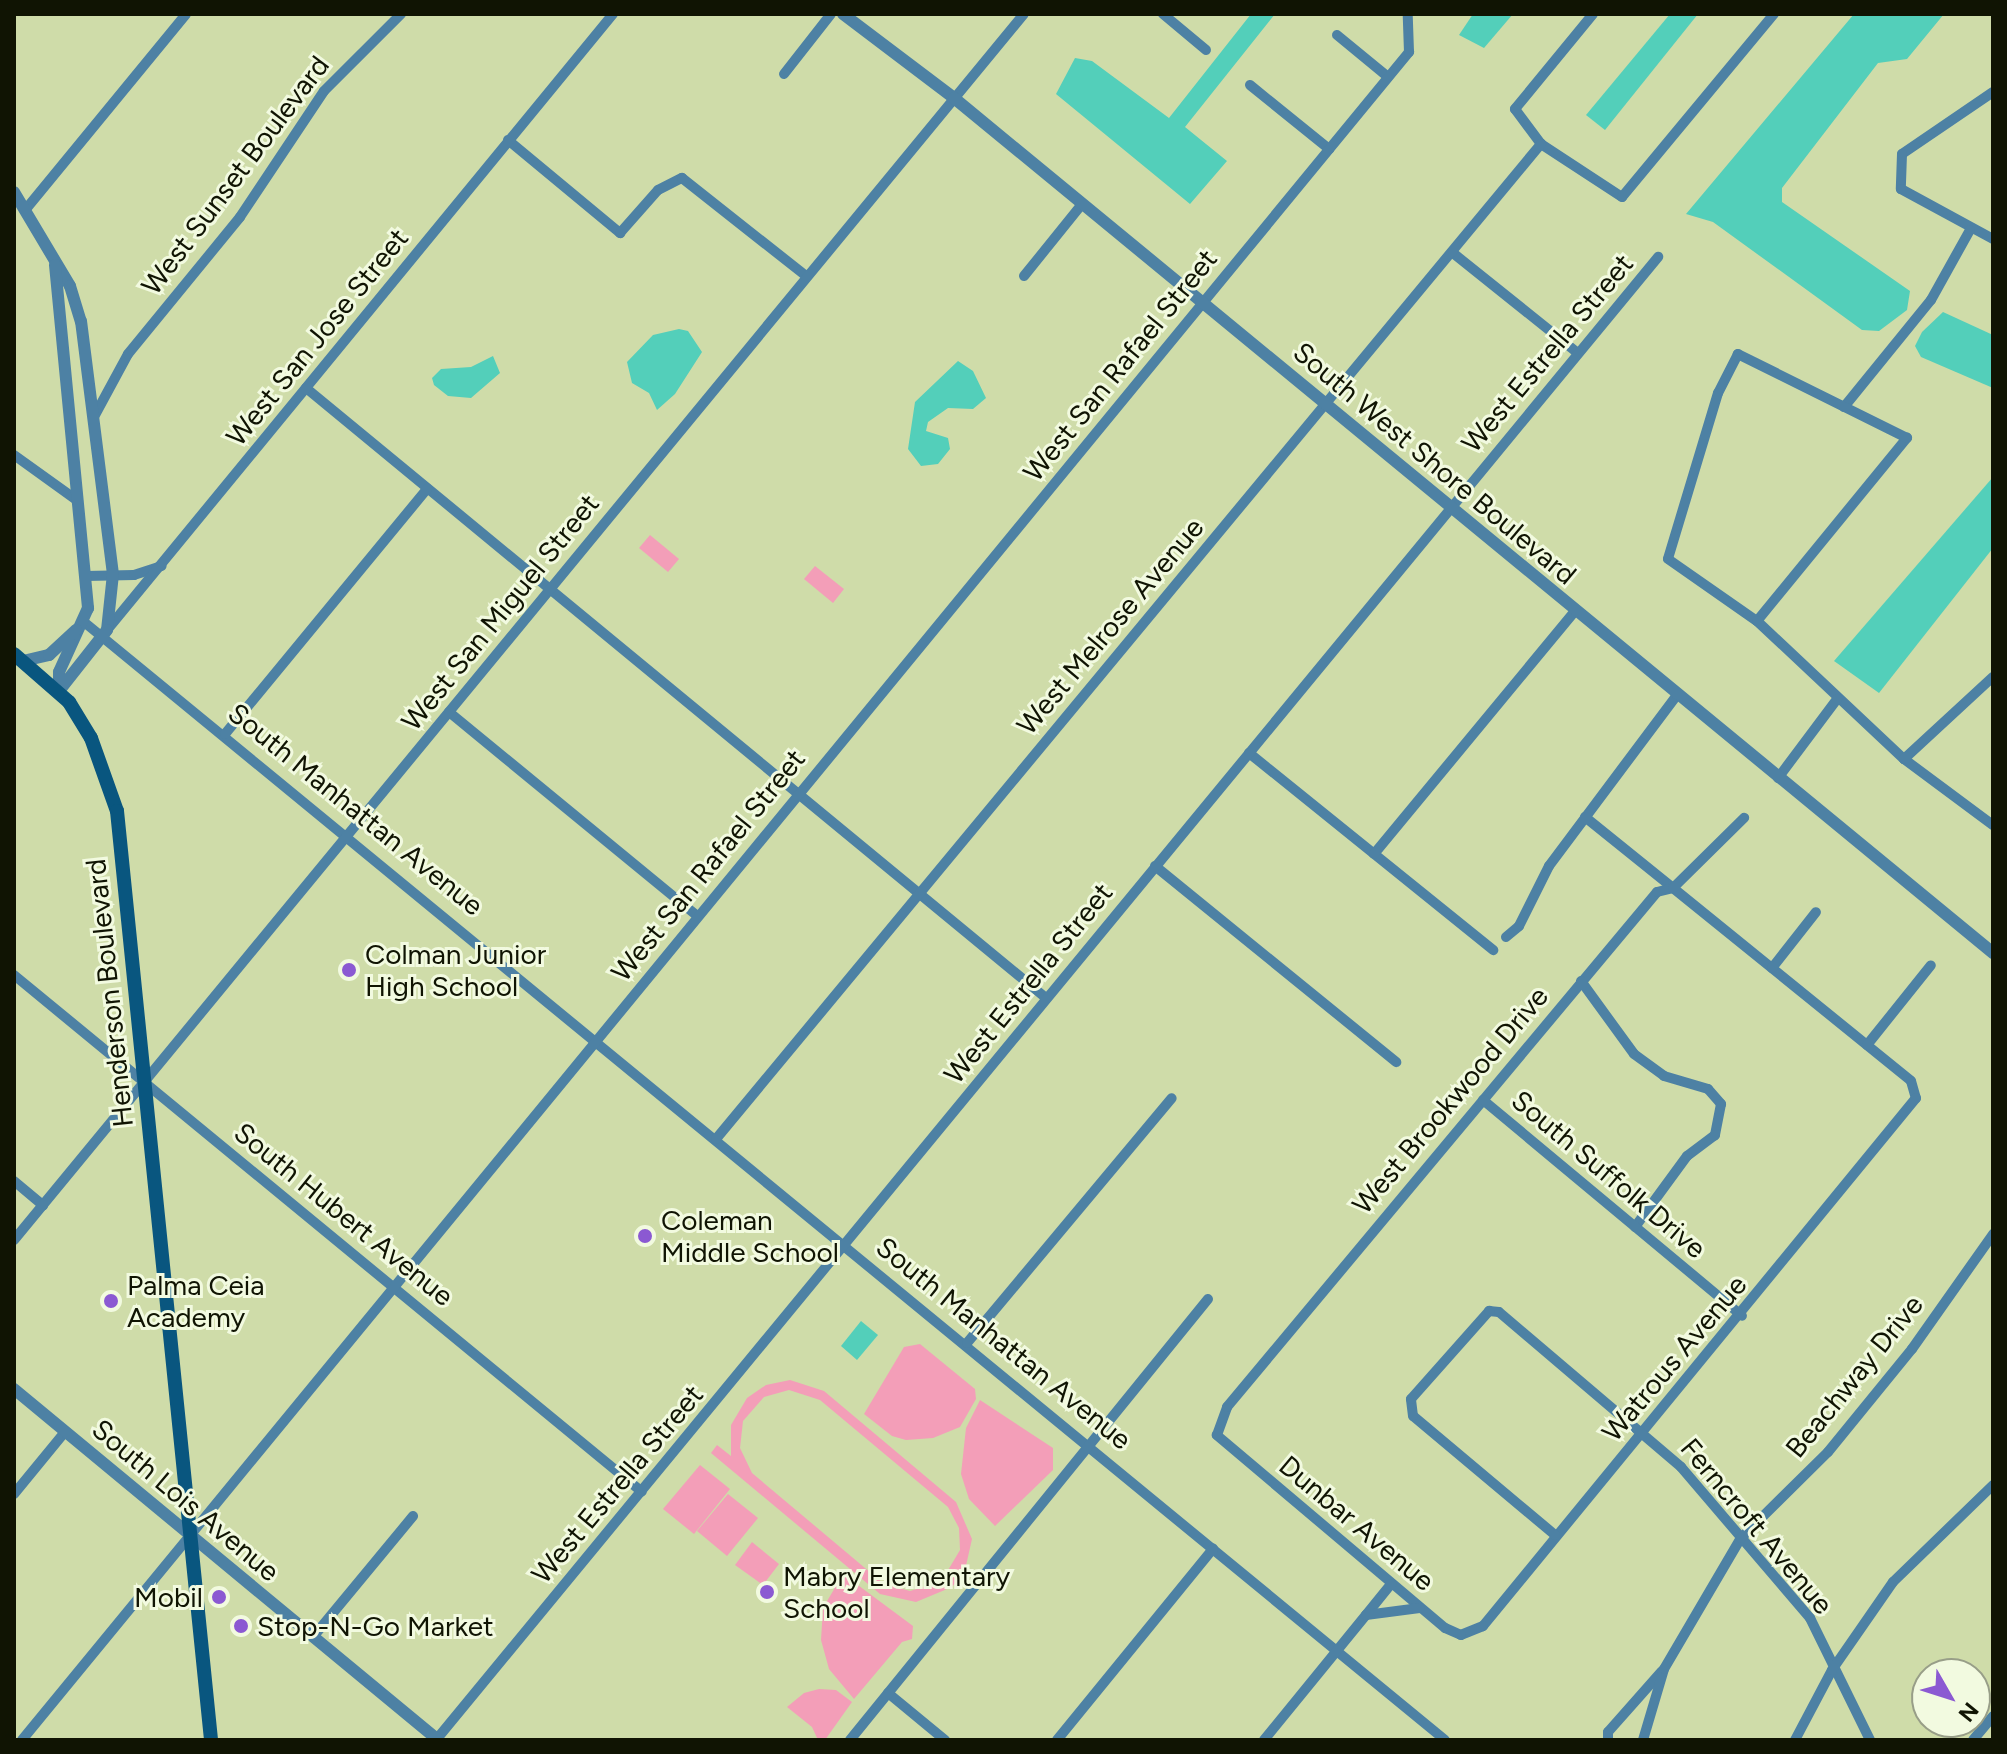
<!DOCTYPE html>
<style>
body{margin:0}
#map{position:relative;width:2007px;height:1754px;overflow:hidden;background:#cfdca9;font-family:Figtree,sans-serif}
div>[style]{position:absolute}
.green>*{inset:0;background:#f39eb8}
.water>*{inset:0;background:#53cfba}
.minor>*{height:10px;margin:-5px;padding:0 5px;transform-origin:5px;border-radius:5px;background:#4d81a4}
.tertiary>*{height:12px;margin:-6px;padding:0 6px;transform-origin:6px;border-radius:6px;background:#4d81a4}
.secondary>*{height:14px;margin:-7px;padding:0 7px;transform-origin:7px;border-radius:7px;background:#09567f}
.dots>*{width:22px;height:22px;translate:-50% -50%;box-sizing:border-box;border:4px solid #f2fae0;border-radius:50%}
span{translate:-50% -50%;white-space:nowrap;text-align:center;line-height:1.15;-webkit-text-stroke:6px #f2fae0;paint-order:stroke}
.street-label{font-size:28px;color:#101403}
.poi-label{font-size:28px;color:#101403}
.left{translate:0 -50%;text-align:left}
.right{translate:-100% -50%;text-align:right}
.frame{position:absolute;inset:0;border:16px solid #101403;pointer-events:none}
.north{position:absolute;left:1911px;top:1658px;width:80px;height:80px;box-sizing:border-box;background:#f2fae0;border:2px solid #989e88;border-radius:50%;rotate:129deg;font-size:22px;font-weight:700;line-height:32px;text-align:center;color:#101403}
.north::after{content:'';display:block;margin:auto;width:28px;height:36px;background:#8b59d2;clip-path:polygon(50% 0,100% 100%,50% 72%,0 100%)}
</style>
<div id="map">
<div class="green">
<i style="clip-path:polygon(650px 535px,679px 559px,668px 572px,639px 548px)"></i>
<i style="clip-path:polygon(815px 566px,844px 589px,833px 603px,804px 579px)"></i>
<i style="clip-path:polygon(920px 1344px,975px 1389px,976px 1399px,960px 1427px,933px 1438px,906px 1440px,892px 1436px,864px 1414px,904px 1347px)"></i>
<i style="clip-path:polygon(evenodd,790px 1380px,824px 1391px,956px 1502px,972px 1539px,965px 1570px,952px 1587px,916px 1602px,880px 1594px,711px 1453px,717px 1445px,731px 1456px,731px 1425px,747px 1398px,766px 1385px,790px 1380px,789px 1390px,820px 1400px,948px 1507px,959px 1528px,960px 1550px,941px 1582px,910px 1591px,884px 1584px,752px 1473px,740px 1448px,743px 1421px,764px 1397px,789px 1390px)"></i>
<i style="clip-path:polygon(980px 1400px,1053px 1448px,1053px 1470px,995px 1526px,969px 1499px,961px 1474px,966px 1428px)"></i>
<i style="clip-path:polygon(700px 1465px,730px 1489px,694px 1534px,663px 1509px)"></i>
<i style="clip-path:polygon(728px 1494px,758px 1518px,727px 1556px,697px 1531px)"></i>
<i style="clip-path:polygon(752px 1542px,779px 1564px,763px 1585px,735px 1565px)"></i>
<i style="clip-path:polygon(843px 1574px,913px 1626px,912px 1639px,902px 1642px,854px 1699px,829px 1669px,821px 1640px,823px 1608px)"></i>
<i style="clip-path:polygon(819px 1689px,836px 1690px,852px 1702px,825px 1740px,818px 1740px,812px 1727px,787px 1707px,804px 1693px)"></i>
</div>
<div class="water">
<i style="clip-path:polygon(1251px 14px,1275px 14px,1185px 127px,1227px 161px,1190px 204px,1056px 94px,1075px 58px,1092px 61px,1169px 118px)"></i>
<i style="clip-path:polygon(1473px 14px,1513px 14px,1484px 48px,1459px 35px)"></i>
<i style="clip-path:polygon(1670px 14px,1698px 14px,1605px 130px,1586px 115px)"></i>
<i style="clip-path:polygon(1854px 14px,1944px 14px,1907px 59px,1878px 63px,1782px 188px,1782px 202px,1910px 291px,1907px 310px,1879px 331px,1862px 330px,1713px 222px,1686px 214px)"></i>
<i style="clip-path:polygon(1943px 312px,1993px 335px,1993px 388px,1921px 357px,1915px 346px,1922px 332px)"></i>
<i style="clip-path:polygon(679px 329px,688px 331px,702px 352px,675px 394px,657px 410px,649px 393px,632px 383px,627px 362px,653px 335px)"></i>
<i style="clip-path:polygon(493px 356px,500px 373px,471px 398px,448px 396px,434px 385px,432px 378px,441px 369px,471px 367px)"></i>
<i style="clip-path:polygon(958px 361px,973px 371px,986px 398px,973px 409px,948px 408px,928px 422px,926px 431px,948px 438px,950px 449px,938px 464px,921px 466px,908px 449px,915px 402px)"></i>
<i style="clip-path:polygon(1993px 477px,1993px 548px,1879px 693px,1834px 661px)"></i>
<i style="clip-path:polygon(861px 1321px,878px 1335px,857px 1360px,841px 1346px)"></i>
</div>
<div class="minor">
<i style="left:1163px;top:14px;width:56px;rotate:39.9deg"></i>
<i style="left:1593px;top:14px;width:123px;rotate:129.4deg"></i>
<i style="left:1515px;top:109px;width:44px;rotate:53.4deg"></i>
<i style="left:1541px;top:144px;width:97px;rotate:33.2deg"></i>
<i style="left:1622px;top:197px;width:238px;rotate:-50.3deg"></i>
<i style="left:1337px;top:35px;width:66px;rotate:39.5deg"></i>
<i style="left:784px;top:74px;width:76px;rotate:-51.9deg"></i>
<i style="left:1250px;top:85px;width:102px;rotate:39deg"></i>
<i style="left:1993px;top:92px;width:110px;rotate:145.7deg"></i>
<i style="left:1902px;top:154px;width:35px;rotate:92deg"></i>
<i style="left:1901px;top:189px;width:105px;rotate:28.5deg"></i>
<i style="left:508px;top:140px;width:146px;rotate:39.7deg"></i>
<i style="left:620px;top:233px;width:57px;rotate:-48.5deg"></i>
<i style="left:658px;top:190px;width:27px;rotate:-27deg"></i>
<i style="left:682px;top:178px;width:158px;rotate:38.3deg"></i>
<i style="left:26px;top:209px;width:252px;rotate:-50.6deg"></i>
<i style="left:1453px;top:253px;width:160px;rotate:38.7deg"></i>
<i style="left:1024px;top:276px;width:92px;rotate:-51.1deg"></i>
<i style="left:306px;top:388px;width:959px;rotate:39.5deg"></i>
<i style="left:1844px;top:407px;width:138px;rotate:-50.9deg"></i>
<i style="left:1931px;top:300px;width:80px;rotate:-60.9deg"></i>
<i style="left:95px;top:415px;width:69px;rotate:-61.6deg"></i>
<i style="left:128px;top:354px;width:177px;rotate:-50.7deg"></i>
<i style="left:240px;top:217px;width:151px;rotate:-56.3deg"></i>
<i style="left:324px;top:91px;width:109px;rotate:-45deg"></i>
<i style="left:14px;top:455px;width:79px;rotate:35.7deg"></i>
<i style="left:86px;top:576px;width:48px;rotate:-1.2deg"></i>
<i style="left:134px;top:575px;width:29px;rotate:-18deg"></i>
<i style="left:1757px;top:621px;width:237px;rotate:-50.7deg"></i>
<i style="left:1907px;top:438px;width:189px;rotate:-153.6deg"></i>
<i style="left:1738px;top:354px;width:44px;rotate:117.1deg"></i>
<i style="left:1718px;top:393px;width:173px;rotate:106.8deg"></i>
<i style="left:1668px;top:559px;width:108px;rotate:34.9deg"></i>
<i style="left:1757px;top:621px;width:202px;rotate:43.2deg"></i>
<i style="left:1904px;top:759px;width:111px;rotate:36.6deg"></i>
<i style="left:84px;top:622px;width:1761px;rotate:39.4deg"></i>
<i style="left:107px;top:630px;width:797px;rotate:-50.6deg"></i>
<i style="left:449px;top:712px;width:321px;rotate:39.4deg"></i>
<i style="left:225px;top:734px;width:318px;rotate:-50.5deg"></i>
<i style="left:1249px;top:753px;width:314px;rotate:38.9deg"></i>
<i style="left:1904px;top:759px;width:121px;rotate:-42.7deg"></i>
<i style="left:1778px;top:778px;width:99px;rotate:-53.2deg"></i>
<i style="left:1585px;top:817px;width:113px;rotate:38.9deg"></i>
<i style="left:1673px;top:888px;width:306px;rotate:39deg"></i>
<i style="left:1911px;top:1081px;width:18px;rotate:74deg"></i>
<i style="left:1916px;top:1098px;width:683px;rotate:129.35deg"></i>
<i style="left:1483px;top:1626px;width:24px;rotate:158deg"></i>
<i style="left:1461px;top:1635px;width:17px;rotate:-156deg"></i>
<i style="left:1445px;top:1628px;width:299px;rotate:-139.8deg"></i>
<i style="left:1217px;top:1435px;width:30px;rotate:-70deg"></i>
<i style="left:1227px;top:1407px;width:671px;rotate:-50.14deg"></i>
<i style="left:1657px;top:892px;width:16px;rotate:-14deg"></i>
<i style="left:1673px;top:888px;width:100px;rotate:-44.6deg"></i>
<i style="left:1374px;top:854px;width:317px;rotate:-50.4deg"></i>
<i style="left:1155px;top:866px;width:311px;rotate:39.1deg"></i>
<i style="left:1506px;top:937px;width:17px;rotate:-40deg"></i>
<i style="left:1519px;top:926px;width:67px;rotate:-63.4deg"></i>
<i style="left:1549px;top:866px;width:214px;rotate:-53.2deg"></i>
<i style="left:1772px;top:968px;width:71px;rotate:-51.8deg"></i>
<i style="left:14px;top:975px;width:813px;rotate:39.46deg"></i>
<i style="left:1581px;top:981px;width:90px;rotate:54deg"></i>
<i style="left:1634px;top:1054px;width:37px;rotate:36deg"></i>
<i style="left:1664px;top:1076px;width:46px;rotate:16.5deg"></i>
<i style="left:1708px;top:1089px;width:20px;rotate:49deg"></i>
<i style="left:1721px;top:1104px;width:32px;rotate:101deg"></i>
<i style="left:1715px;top:1135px;width:35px;rotate:143deg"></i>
<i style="left:1687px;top:1156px;width:88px;rotate:126.2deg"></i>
<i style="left:1867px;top:1045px;width:102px;rotate:-51.3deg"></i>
<i style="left:1483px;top:1100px;width:337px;rotate:39.8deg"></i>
<i style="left:716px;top:1139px;width:1293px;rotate:-50.34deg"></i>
<i style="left:14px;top:1181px;width:38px;rotate:40deg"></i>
<i style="left:14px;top:1240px;width:1588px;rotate:-50.52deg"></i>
<i style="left:967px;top:1343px;width:319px;rotate:-50.1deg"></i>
<i style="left:14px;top:1494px;width:80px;rotate:-50.6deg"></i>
<i style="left:1555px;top:1535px;width:185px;rotate:-140deg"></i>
<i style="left:1413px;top:1416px;width:17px;rotate:-97deg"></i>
<i style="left:1411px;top:1399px;width:118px;rotate:-48.4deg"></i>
<i style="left:1489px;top:1311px;width:10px;rotate:6deg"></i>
<i style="left:1499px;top:1312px;width:239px;rotate:40.4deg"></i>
<i style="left:1681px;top:1467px;width:199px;rotate:49.5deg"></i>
<i style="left:1810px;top:1618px;width:136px;rotate:63.8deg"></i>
<i style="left:1366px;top:1615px;width:40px;rotate:-51deg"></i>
<i style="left:313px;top:1637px;width:157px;rotate:-50.4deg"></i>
<i style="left:888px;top:1693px;width:74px;rotate:39.5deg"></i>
<i style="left:22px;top:1740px;width:2185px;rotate:-50.59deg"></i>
<i style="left:1409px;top:52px;width:38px;rotate:-92deg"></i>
<i style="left:436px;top:1740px;width:1922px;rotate:-50.51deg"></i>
<i style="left:850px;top:1740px;width:568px;rotate:-50.93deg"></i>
<i style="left:1057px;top:1740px;width:247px;rotate:-50.8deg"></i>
<i style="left:1264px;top:1740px;width:161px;rotate:-50.8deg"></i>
<i style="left:1366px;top:1615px;width:54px;rotate:-7.4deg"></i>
<i style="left:1608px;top:1740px;width:8px;rotate:-90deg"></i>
<i style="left:1608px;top:1732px;width:81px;rotate:-48.5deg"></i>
<i style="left:1643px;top:1740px;width:74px;rotate:-73.5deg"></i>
<i style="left:1664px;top:1669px;width:152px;rotate:-59.6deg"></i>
<i style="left:1741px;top:1538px;width:122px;rotate:-44.7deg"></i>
<i style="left:1828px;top:1452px;width:133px;rotate:-50.8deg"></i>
<i style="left:1912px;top:1349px;width:141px;rotate:-54.8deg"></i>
<i style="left:1795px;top:1740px;width:79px;rotate:-62.1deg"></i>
<i style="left:1832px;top:1670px;width:107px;rotate:-55.3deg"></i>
<i style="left:1893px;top:1582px;width:139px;rotate:-44.1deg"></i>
<i style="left:1973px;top:1740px;width:31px;rotate:-50deg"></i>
</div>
<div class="tertiary">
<i style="left:843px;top:14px;width:139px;rotate:37.1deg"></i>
<i style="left:954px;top:98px;width:1346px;rotate:39.45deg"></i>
<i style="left:14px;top:192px;width:109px;rotate:59.2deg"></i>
<i style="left:70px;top:286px;width:37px;rotate:73deg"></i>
<i style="left:81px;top:321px;width:255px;rotate:82.8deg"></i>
<i style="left:113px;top:574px;width:56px;rotate:96.1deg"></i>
<i style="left:107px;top:630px;width:78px;rotate:128.2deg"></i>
<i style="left:55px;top:265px;width:345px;rotate:84.5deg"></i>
<i style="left:88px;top:608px;width:70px;rotate:114.4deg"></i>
<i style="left:59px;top:672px;width:19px;rotate:90deg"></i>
<i style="left:23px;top:661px;width:27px;rotate:-13deg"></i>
<i style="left:49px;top:655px;width:37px;rotate:-43deg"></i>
<i style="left:14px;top:1389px;width:550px;rotate:39.62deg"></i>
</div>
<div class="secondary">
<i style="left:14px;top:654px;width:73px;rotate:41.1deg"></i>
<i style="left:69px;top:702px;width:42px;rotate:58.6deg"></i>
<i style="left:91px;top:738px;width:77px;rotate:70.4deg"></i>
<i style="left:117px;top:811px;width:934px;rotate:84.22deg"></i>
</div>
<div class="dots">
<i style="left:349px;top:970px;background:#8b59d2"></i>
<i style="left:645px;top:1236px;background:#8b59d2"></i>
<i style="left:111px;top:1301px;background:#8b59d2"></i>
<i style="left:767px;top:1592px;background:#8b59d2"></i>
<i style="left:219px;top:1597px;background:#8b59d2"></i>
<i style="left:241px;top:1626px;background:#8b59d2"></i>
</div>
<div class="street-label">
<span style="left:235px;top:175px;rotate:-53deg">West Sunset Boulevard</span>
<span style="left:317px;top:337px;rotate:-51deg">West San Jose Street</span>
<span style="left:1547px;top:353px;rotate:-50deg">West Estrella Street</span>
<span style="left:1120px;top:365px;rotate:-51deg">West San Rafael Street</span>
<span style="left:1435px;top:463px;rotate:40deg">South West Shore Boulevard</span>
<span style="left:500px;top:612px;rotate:-51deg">West San Miguel Street</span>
<span style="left:1110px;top:626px;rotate:-50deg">West Melrose Avenue</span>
<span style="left:356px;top:809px;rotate:39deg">South Manhattan Avenue</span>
<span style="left:708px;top:865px;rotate:-51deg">West San Rafael Street</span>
<span style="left:1028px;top:983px;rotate:-51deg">West Estrella Street</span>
<span style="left:109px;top:993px;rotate:-96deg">Henderson Boulevard</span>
<span style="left:1450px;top:1100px;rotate:-50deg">West Brookwood Drive</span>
<span style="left:1609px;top:1174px;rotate:40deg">South Suffolk Drive</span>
<span style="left:344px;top:1214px;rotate:39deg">South Hubert Avenue</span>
<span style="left:1004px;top:1343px;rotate:39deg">South Manhattan Avenue</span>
<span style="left:1674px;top:1358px;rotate:-50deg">Watrous Avenue</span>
<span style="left:1854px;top:1376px;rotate:-51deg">Beachway Drive</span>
<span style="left:617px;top:1484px;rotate:-50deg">West Estrella Street</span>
<span style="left:186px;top:1500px;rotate:40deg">South Lois Avenue</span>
<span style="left:1357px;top:1523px;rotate:40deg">Dunbar Avenue</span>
<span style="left:1757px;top:1526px;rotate:50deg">Ferncroft Avenue</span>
</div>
<div class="poi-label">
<span class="left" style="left:365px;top:970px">Colman Junior<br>High School</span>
<span class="left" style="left:661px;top:1236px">Coleman<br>Middle School</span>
<span class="left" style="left:127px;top:1301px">Palma Ceia<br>Academy</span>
<span class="left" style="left:783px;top:1592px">Mabry Elementary<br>School</span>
<span class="right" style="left:203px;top:1597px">Mobil</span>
<span class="left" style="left:257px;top:1626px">Stop-N-Go Market</span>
</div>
<div class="frame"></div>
<div class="north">N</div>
</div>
